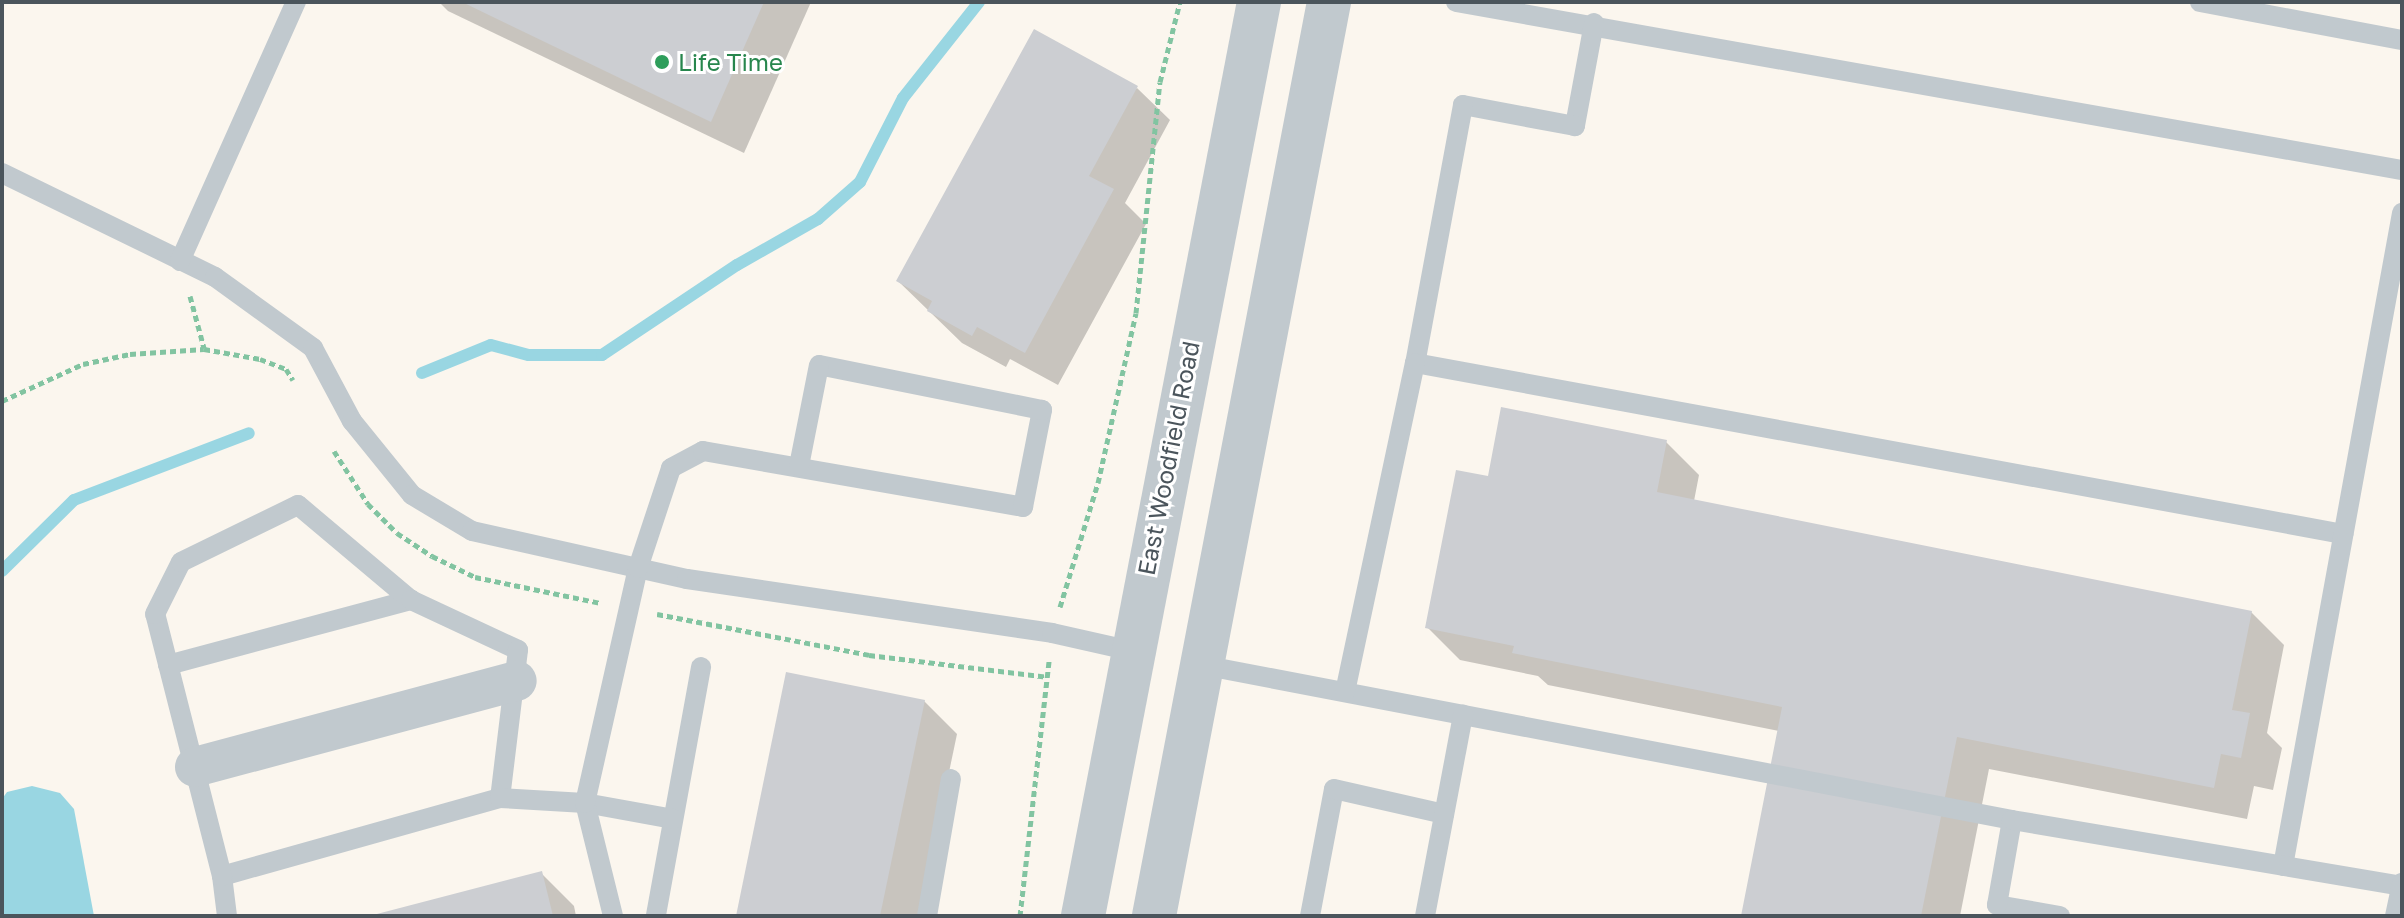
<!DOCTYPE html>
<style>
body{margin:0}
#map{position:relative;width:2404px;height:918px;overflow:hidden;background:#f3f1f2;font-family:"Golos Text",sans-serif}
div>[style]{position:absolute}
.commercial>*{inset:0;background:#fbf6ee}
.water>*{inset:0;background:#99d6e2}
.shadow>*{inset:0;background:#0003}
.stream>*{height:12px;margin:-6px;padding:0 6px;transform-origin:6px;border-radius:6px;background:#99d6e2}
.building>*{inset:0;background:#ccced2}
.path>*{height:5px;margin-top:-2.5px;transform-origin:0;background:repeating-linear-gradient(90deg,#82c4a1 0 6px,transparent 0 10px)}
.service>*{height:20px;margin:-10px;padding:0 10px;transform-origin:10px;border-radius:10px;background:#c1c9ce}
.minor>*{height:40px;margin:-20px;padding:0 20px;transform-origin:20px;border-radius:20px;background:#c1c9ce}
.tertiary>*{height:44px;margin:-22px;padding:0 22px;transform-origin:22px;border-radius:22px;background:#c1c9ce}
.dots>*{width:22px;height:22px;translate:-50% -50%;box-sizing:border-box;border:4px solid #fff;border-radius:50%}
span{translate:-50% -50%;white-space:nowrap;text-align:center;line-height:1.15;-webkit-text-stroke:6px #fff;paint-order:stroke}
.leisure-label{font-size:24px;color:#27864d}
.left{translate:0 -50%;text-align:left}
.street-label{font-size:24px;color:#4b555c}
.frame{position:absolute;inset:0;border:4px solid #4b555c;pointer-events:none}
</style>
<div id="map">
<div class="commercial">
<i style="clip-path:polygon(2px 2px,2402px 2px,2402px 916px,2px 916px)"></i>
</div>
<div class="water">
<i style="clip-path:polygon(32px 786px,60px 793px,74px 809px,94px 916px,2px 916px,2px 799px,7px 792px)"></i>
</div>
<div class="shadow">
<i style="clip-path:polygon(439px 2px,811px 2px,744px 153px,448px 11px)"></i>
<i style="clip-path:polygon(1137px 88px,1170px 120px,1125px 203px,1146px 224px,1058px 385px,1010px 359px,1006px 367px,962px 343px,898px 281px)"></i>
<i style="clip-path:polygon(1666px 442px,1699px 475px,1694px 501px,2251px 612px,2284px 645px,2267px 733px,2282px 748px,2273px 790px,2254px 786px,2247px 819px,1989px 769px,1960px 916px,1743px 916px,1779px 731px,1548px 685px,1538px 676px,1460px 660px,1427px 627px,1490px 478px)"></i>
<i style="clip-path:polygon(924px 701px,957px 734px,919px 916px,738px 916px)"></i>
<i style="clip-path:polygon(541px 873px,574px 906px,576px 916px,377px 916px)"></i>
</div>
<div class="stream">
<i style="left:422px;top:373px;width:74px;rotate:-22.1deg"></i>
<i style="left:491px;top:345px;width:39px;rotate:15deg"></i>
<i style="left:529px;top:355px;width:73px"></i>
<i style="left:602px;top:355px;width:162px;rotate:-33.7deg"></i>
<i style="left:737px;top:265px;width:93px;rotate:-29.6deg"></i>
<i style="left:818px;top:219px;width:56px;rotate:-41.4deg"></i>
<i style="left:860px;top:182px;width:94px;rotate:-62.9deg"></i>
<i style="left:903px;top:98px;width:122px;rotate:-51.6deg"></i>
<i style="left:2px;top:571px;width:101px;rotate:-44.6deg"></i>
<i style="left:74px;top:500px;width:187px;rotate:-20.9deg"></i>
</div>
<div class="building">
<i style="clip-path:polygon(462px 2px,764px 2px,711px 122px)"></i>
<i style="clip-path:polygon(1034px 29px,1138px 86px,1089px 176px,1114px 189px,1025px 353px,977px 327px,972px 336px,927px 311px,932px 301px,896px 281px)"></i>
<i style="clip-path:polygon(1501px 407px,1667px 440px,1657px 492px,2252px 611px,2232px 710px,2250px 713px,2241px 758px,2221px 754px,2214px 788px,1957px 737px,1921px 916px,1741px 916px,1782px 707px,1512px 653px,1514px 646px,1425px 628px,1456px 470px,1488px 476px)"></i>
<i style="clip-path:polygon(786px 672px,925px 700px,880px 916px,736px 916px)"></i>
<i style="clip-path:polygon(542px 871px,553px 916px,373px 916px,373px 915px)"></i>
</div>
<div class="path">
<i style="left:190px;top:296px;width:54px;rotate:74.9deg"></i>
<i style="left:2px;top:401px;width:89px;rotate:-24.6deg"></i>
<i style="left:83px;top:364px;width:48px;rotate:-12deg"></i>
<i style="left:130px;top:354px;width:74px;rotate:-3.9deg"></i>
<i style="left:204px;top:349px;width:57px;rotate:10.1deg"></i>
<i style="left:260px;top:359px;width:28px;rotate:21deg"></i>
<i style="left:286px;top:369px;width:13px;rotate:58deg"></i>
<i style="left:334px;top:451px;width:63px;rotate:57.3deg"></i>
<i style="left:368px;top:504px;width:41px;rotate:45deg"></i>
<i style="left:397px;top:533px;width:42px;rotate:33.3deg"></i>
<i style="left:432px;top:556px;width:48px;rotate:26deg"></i>
<i style="left:475px;top:577px;width:129px;rotate:11.7deg"></i>
<i style="left:1060px;top:607px;width:130px;rotate:-73deg"></i>
<i style="left:1098px;top:483px;width:174px;rotate:-77.4deg"></i>
<i style="left:1136px;top:313px;width:232px;rotate:-84.1deg"></i>
<i style="left:1160px;top:82px;width:82px;rotate:-76deg"></i>
<i style="left:657px;top:614px;width:216px;rotate:10.9deg"></i>
<i style="left:869px;top:655px;width:179px;rotate:7deg"></i>
<i style="left:1020px;top:916px;width:258px;rotate:-83.5deg"></i>
</div>
<div class="service">
<i style="left:1456px;top:2px;width:961px;rotate:10.07deg"></i>
<i style="left:2200px;top:2px;width:206px;rotate:10.7deg"></i>
<i style="left:1594px;top:23px;width:105px;rotate:100.5deg"></i>
<i style="left:1575px;top:126px;width:114px;rotate:-169.4deg"></i>
<i style="left:1463px;top:105px;width:262px;rotate:100.5deg"></i>
<i style="left:1415px;top:363px;width:944px;rotate:10.44deg"></i>
<i style="left:2px;top:173px;width:237px;rotate:26deg"></i>
<i style="left:215px;top:277px;width:121px;rotate:35.9deg"></i>
<i style="left:313px;top:348px;width:83px;rotate:61.9deg"></i>
<i style="left:352px;top:421px;width:95px;rotate:51deg"></i>
<i style="left:412px;top:495px;width:70px;rotate:31deg"></i>
<i style="left:472px;top:531px;width:220px;rotate:12.6deg"></i>
<i style="left:687px;top:579px;width:369px;rotate:8.4deg"></i>
<i style="left:1052px;top:633px;width:82px;rotate:12.7deg"></i>
<i style="left:180px;top:261px;width:284px;rotate:-65.9deg"></i>
<i style="left:168px;top:665px;width:252px;rotate:-15deg"></i>
<i style="left:1202px;top:665px;width:825px;rotate:10.83deg"></i>
<i style="left:1345px;top:692px;width:336px;rotate:-78deg"></i>
<i style="left:2283px;top:866px;width:664px;rotate:-79.67deg"></i>
<i style="left:222px;top:876px;width:289px;rotate:-15.7deg"></i>
<i style="left:656px;top:915px;width:252px;rotate:-79.7deg"></i>
<i style="left:227px;top:916px;width:40px;rotate:-97.1deg"></i>
<i style="left:222px;top:876px;width:270px;rotate:-104.3deg"></i>
<i style="left:155px;top:614px;width:58px;rotate:-63.4deg"></i>
<i style="left:181px;top:562px;width:130px;rotate:-26deg"></i>
<i style="left:298px;top:505px;width:148px;rotate:40.1deg"></i>
<i style="left:411px;top:600px;width:118px;rotate:25deg"></i>
<i style="left:518px;top:650px;width:149px;rotate:96.9deg"></i>
<i style="left:500px;top:798px;width:85px;rotate:3.4deg"></i>
<i style="left:585px;top:803px;width:89px;rotate:10.3deg"></i>
<i style="left:613px;top:916px;width:116px;rotate:-103.9deg"></i>
<i style="left:585px;top:803px;width:241px;rotate:-77.3deg"></i>
<i style="left:638px;top:568px;width:105px;rotate:-71.7deg"></i>
<i style="left:671px;top:468px;width:36px;rotate:-28deg"></i>
<i style="left:703px;top:451px;width:325px;rotate:9.9deg"></i>
<i style="left:1023px;top:507px;width:99px;rotate:-78.9deg"></i>
<i style="left:1042px;top:410px;width:227px;rotate:-168.6deg"></i>
<i style="left:819px;top:365px;width:103px;rotate:101.2deg"></i>
<i style="left:927px;top:916px;width:139px;rotate:-80.1deg"></i>
<i style="left:1310px;top:916px;width:129px;rotate:-79.3deg"></i>
<i style="left:1334px;top:789px;width:113px;rotate:12.8deg"></i>
<i style="left:1425px;top:916px;width:205px;rotate:-79.3deg"></i>
<i style="left:2060px;top:916px;width:64px;rotate:-170.1deg"></i>
<i style="left:1997px;top:905px;width:86px;rotate:-80deg"></i>
<i style="left:2012px;top:820px;width:395px;rotate:9.6deg"></i>
<i style="left:2395px;top:916px;width:34px;rotate:-78deg"></i>
</div>
<div class="minor">
<i style="left:195px;top:767px;width:333px;rotate:-15deg"></i>
</div>
<div class="tertiary">
<i style="left:1083px;top:916px;width:931px;rotate:-79.1deg"></i>
<i style="left:1154px;top:916px;width:931px;rotate:-79.16deg"></i>
</div>
<div class="dots">
<i style="left:662px;top:62px;background:#2e9e5b"></i>
</div>
<div class="leisure-label">
<span class="left" style="left:678px;top:62px">Life Time</span>
</div>
<div class="street-label">
<span style="left:1168px;top:458px;rotate:-79deg">East Woodfield Road</span>
</div>
<div class="frame"></div>
</div>
